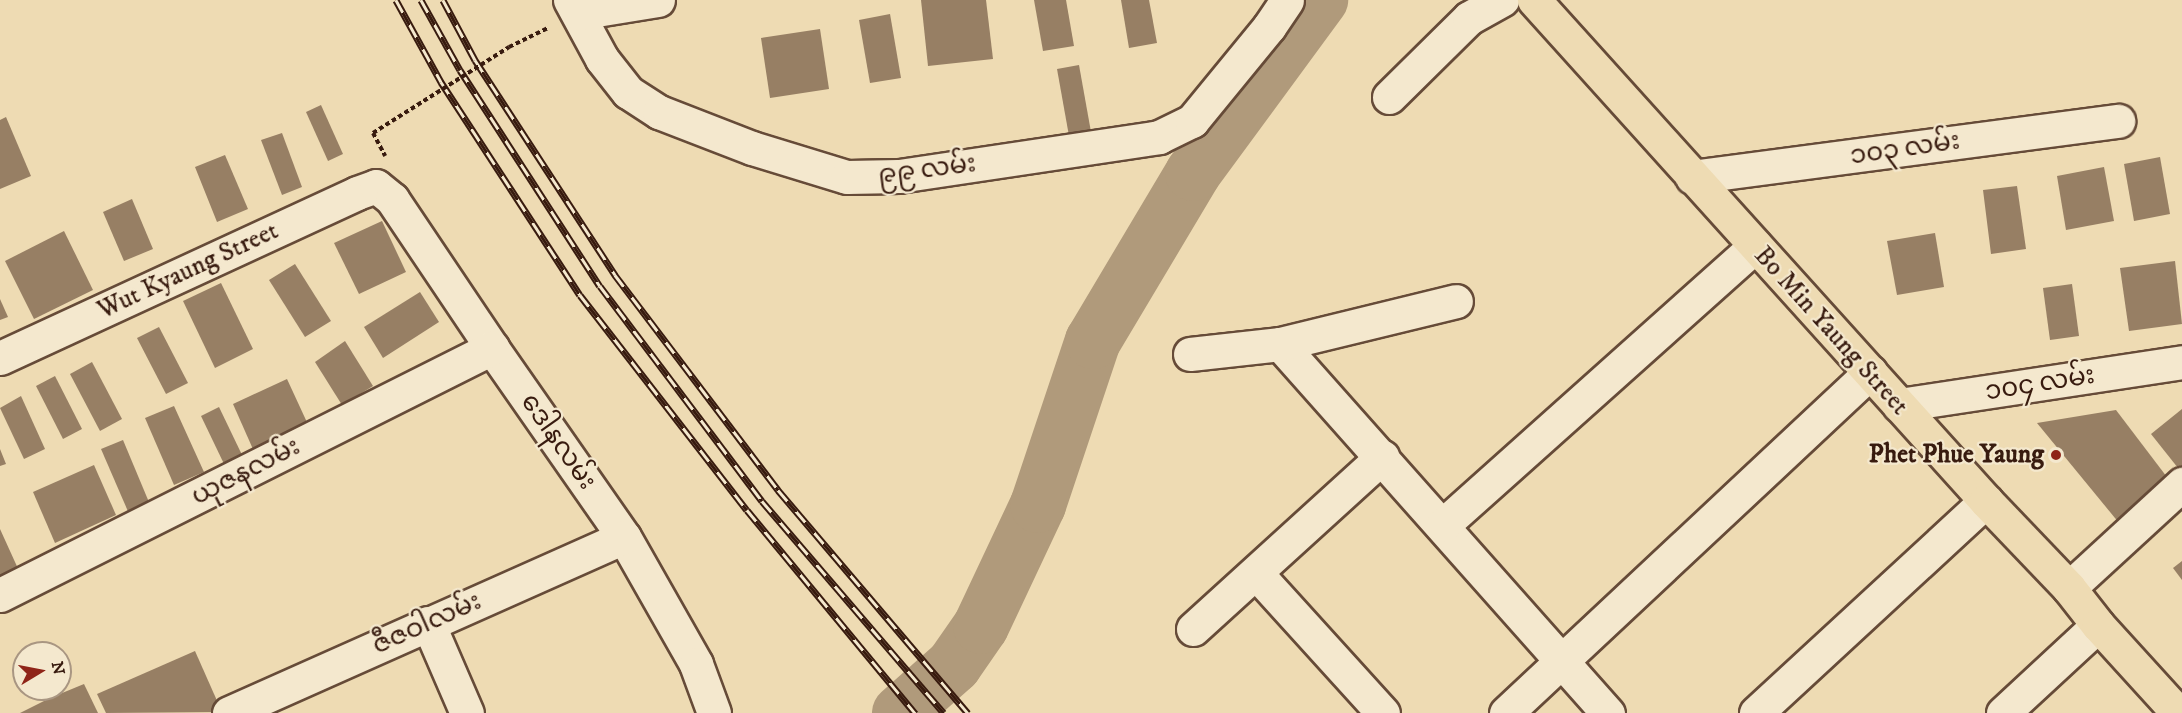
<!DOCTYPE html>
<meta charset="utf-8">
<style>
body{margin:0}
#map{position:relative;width:2182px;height:713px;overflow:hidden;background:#eedbb3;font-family:"IM FELL DW Pica","Noto Sans Myanmar",serif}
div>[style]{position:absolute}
.river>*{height:56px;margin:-28px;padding:0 28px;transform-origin:28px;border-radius:28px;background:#b09a7b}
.building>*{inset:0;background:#977f64}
.path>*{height:4px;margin-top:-2px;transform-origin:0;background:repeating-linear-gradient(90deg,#381b0f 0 4.5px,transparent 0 7.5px)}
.roads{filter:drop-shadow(2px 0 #664b38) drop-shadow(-2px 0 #664b38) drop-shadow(0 2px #664b38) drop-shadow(0 -2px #664b38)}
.minor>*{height:33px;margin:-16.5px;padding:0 16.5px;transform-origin:16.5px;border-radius:16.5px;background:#f4e8ce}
.major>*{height:33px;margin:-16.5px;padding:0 16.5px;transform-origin:16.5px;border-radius:16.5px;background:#eedbb3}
.rail>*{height:7px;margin-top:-3.5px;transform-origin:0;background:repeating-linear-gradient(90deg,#f4e8ce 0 14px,#381b0f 0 28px);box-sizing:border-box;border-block:2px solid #381b0f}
.path-bridge>*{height:4px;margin-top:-2px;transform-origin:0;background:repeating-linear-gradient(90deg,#381b0f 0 4.5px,transparent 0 7.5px)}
.dots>*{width:16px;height:16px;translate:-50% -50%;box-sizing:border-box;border:3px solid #f4e8ce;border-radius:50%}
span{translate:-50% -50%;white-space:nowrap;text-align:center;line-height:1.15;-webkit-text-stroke:4.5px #f4e8ce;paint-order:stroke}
.street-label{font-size:26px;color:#381b0f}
.poi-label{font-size:26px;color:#381b0f;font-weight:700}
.right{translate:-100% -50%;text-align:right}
.north{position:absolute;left:12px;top:641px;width:60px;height:60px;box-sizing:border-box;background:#f4e8ce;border:2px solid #a99682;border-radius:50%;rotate:80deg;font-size:16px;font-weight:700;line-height:24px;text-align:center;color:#381b0f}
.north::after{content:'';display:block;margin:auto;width:21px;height:27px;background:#8f2418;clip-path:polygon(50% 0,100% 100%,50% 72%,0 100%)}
</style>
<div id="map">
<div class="river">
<i style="left:900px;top:713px;width:72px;rotate:-41.6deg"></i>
<i style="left:954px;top:665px;width:47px;rotate:-55.3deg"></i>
<i style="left:981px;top:626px;width:134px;rotate:-64.8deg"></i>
<i style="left:1038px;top:505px;width:173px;rotate:-71.5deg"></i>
<i style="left:1093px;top:341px;width:196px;rotate:-59.2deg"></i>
<i style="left:1193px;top:173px;width:215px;rotate:-53.7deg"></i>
</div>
<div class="building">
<i style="clip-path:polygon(921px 0,986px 0,993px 59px,928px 66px)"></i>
<i style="clip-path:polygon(1034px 0,1066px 0,1074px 46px,1043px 51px)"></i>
<i style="clip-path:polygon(1121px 0,1149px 0,1157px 43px,1129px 48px)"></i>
<i style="clip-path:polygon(890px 14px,901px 78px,870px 83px,859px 20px)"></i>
<i style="clip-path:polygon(820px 29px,829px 89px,770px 98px,761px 38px)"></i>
<i style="clip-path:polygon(1079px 65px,1091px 132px,1069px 136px,1057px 69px)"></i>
<i style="clip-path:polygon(321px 105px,343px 154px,328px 161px,306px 112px)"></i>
<i style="clip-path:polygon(6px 117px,31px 176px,0 189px,0 120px)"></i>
<i style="clip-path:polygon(282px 133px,302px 187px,282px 195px,261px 140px)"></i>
<i style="clip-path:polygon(225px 155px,248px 209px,217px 222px,195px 167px)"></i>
<i style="clip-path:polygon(2160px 157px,2170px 214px,2134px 221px,2124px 164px)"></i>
<i style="clip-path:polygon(2104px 167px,2114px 221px,2066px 230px,2057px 176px)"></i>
<i style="clip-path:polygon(2017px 186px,2026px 249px,1991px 254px,1983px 190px)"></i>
<i style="clip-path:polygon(132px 199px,153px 249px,124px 261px,103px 212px)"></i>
<i style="clip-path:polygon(382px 221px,406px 272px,359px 294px,334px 243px)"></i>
<i style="clip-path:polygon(64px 231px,93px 290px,34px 319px,5px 261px)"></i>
<i style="clip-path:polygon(1935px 233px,1944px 287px,1897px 295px,1887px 241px)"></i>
<i style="clip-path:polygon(2175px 261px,2182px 324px,2129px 331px,2120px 268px)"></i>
<i style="clip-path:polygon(295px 264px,331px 321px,305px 337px,269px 280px)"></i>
<i style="clip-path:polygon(221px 283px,253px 349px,215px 368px,183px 301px)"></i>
<i style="clip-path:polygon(2072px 284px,2079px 336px,2050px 340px,2043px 288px)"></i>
<i style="clip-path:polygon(420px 292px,439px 322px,383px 358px,364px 327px)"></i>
<i style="clip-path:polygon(0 299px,8px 317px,0 320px)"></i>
<i style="clip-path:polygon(159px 327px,188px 383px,166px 394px,137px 338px)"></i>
<i style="clip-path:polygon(345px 341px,373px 386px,342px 405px,315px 362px)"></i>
<i style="clip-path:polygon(92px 362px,122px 419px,100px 431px,70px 374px)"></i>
<i style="clip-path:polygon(55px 376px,82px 429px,63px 439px,36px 386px)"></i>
<i style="clip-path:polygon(287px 379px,311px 431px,256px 456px,233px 404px)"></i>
<i style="clip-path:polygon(21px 396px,45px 449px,24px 459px,0 408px)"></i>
<i style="clip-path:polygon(174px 406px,204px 472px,174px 485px,145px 418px)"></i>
<i style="clip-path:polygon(219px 407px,243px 457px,225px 466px,201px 416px)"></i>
<i style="clip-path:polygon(2182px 409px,2182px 473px,2151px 434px)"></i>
<i style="clip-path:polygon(2116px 410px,2173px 485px,2124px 529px,2037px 423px)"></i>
<i style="clip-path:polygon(123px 440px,151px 507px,130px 516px,101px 449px)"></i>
<i style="clip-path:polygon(0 449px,6px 464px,0 466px)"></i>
<i style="clip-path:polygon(94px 465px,116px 515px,55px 543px,33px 492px)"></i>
<i style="clip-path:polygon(0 529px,20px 573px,0 582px)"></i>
<i style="clip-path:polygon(2182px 561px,2182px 580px,2173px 568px)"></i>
<i style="clip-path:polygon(195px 651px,222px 712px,106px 713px,97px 694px)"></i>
<i style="clip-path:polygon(84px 684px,98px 713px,20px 713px,50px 698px)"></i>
</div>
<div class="path">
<i style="left:509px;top:47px;width:43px;rotate:-26deg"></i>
<i style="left:373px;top:133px;width:26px;rotate:62deg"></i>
</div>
<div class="roads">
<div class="minor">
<i style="left:570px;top:0;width:67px;rotate:61.5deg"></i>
<i style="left:602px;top:59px;width:42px;rotate:51.8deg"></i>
<i style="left:628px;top:92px;width:37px;rotate:33deg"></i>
<i style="left:659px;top:112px;width:100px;rotate:21.2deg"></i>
<i style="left:752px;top:148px;width:99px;rotate:17deg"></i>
<i style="left:847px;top:177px;width:52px;rotate:-1.1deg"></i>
<i style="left:899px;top:176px;width:263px;rotate:-8.5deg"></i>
<i style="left:1159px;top:137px;width:37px;rotate:-26deg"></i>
<i style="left:1192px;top:121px;width:122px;rotate:-50.7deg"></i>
<i style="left:1269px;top:27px;width:32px;rotate:-56deg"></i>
<i style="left:578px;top:13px;width:81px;rotate:-9.2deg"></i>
<i style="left:1389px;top:97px;width:112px;rotate:-44.6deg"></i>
<i style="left:1469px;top:18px;width:38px;rotate:-29deg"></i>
<i style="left:1692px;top:177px;width:430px;rotate:-7.5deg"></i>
<i style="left:1280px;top:344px;width:494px;rotate:48.4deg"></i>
<i style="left:1190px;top:354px;width:91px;rotate:-6.3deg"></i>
<i style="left:1280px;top:344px;width:181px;rotate:-13.7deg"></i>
<i style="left:0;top:358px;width:393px;rotate:-24.8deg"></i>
<i style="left:357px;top:193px;width:20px;rotate:-20deg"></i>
<i style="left:376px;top:186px;width:21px;rotate:39deg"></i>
<i style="left:392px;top:199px;width:179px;rotate:56.1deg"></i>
<i style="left:492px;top:348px;width:231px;rotate:55.1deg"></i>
<i style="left:624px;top:537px;width:146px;rotate:60.4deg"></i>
<i style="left:696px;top:664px;width:52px;rotate:69.8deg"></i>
<i style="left:1899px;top:405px;width:286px;rotate:-8.6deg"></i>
<i style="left:1443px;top:525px;width:419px;rotate:-41.8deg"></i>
<i style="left:1256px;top:573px;width:189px;rotate:47.8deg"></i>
<i style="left:2069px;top:588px;width:154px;rotate:-42.6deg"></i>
<i style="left:0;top:595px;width:551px;rotate:-26.66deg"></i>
<i style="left:428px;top:623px;width:98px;rotate:66.6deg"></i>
<i style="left:1193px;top:629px;width:256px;rotate:-42.3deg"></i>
<i style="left:229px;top:713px;width:432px;rotate:-24deg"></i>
<i style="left:1506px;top:713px;width:499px;rotate:-43.1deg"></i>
<i style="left:1756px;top:713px;width:313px;rotate:-42.7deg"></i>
<i style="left:2003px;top:713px;width:129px;rotate:-42.8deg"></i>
</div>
<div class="major">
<i style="left:1534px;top:0;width:675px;rotate:47.94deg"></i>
<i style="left:1986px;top:501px;width:120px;rotate:46.3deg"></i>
<i style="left:2069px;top:588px;width:47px;rotate:51.9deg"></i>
<i style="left:2098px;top:625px;width:119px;rotate:47.7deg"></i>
</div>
</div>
<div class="rail">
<i style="left:396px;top:0;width:94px;rotate:61.2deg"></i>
<i style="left:441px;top:82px;width:254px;rotate:56.9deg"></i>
<i style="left:580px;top:295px;width:272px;rotate:52.2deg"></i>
<i style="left:747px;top:510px;width:264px;rotate:50.4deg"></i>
<i style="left:421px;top:0;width:80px;rotate:60.9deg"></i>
<i style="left:460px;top:70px;width:257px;rotate:57.1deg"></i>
<i style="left:600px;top:286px;width:269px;rotate:53deg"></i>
<i style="left:762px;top:501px;width:279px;rotate:49.4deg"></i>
<i style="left:443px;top:0;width:68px;rotate:61.9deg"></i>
<i style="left:475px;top:60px;width:257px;rotate:56.9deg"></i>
<i style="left:615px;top:275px;width:270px;rotate:52.8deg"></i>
<i style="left:778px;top:490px;width:293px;rotate:49.6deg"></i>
</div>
<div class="path-bridge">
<i style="left:373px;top:133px;width:161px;rotate:-32.3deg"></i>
</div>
<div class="dots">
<i style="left:2056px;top:455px;background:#8f2418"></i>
</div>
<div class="street-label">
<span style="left:1905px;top:149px;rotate:-8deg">၁၀၃ လမ်း</span>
<span style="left:927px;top:170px;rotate:-7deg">၉၉ လမ်း</span>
<span style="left:188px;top:271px;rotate:-25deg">Wut Kyaung Street</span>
<span style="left:1831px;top:331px;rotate:48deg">Bo Min Yaung Street</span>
<span style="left:2040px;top:384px;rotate:-9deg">၁၀၄ လမ်း</span>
<span style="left:558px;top:442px;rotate:55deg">ဒေါနလမ်း</span>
<span style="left:246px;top:472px;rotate:-27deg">ယုဇနလမ်း</span>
<span style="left:427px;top:624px;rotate:-24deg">ဇီဇဝါလမ်း</span>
</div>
<div class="poi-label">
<span class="right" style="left:2044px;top:455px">Phet Phue Yaung</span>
</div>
<div class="north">N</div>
</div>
